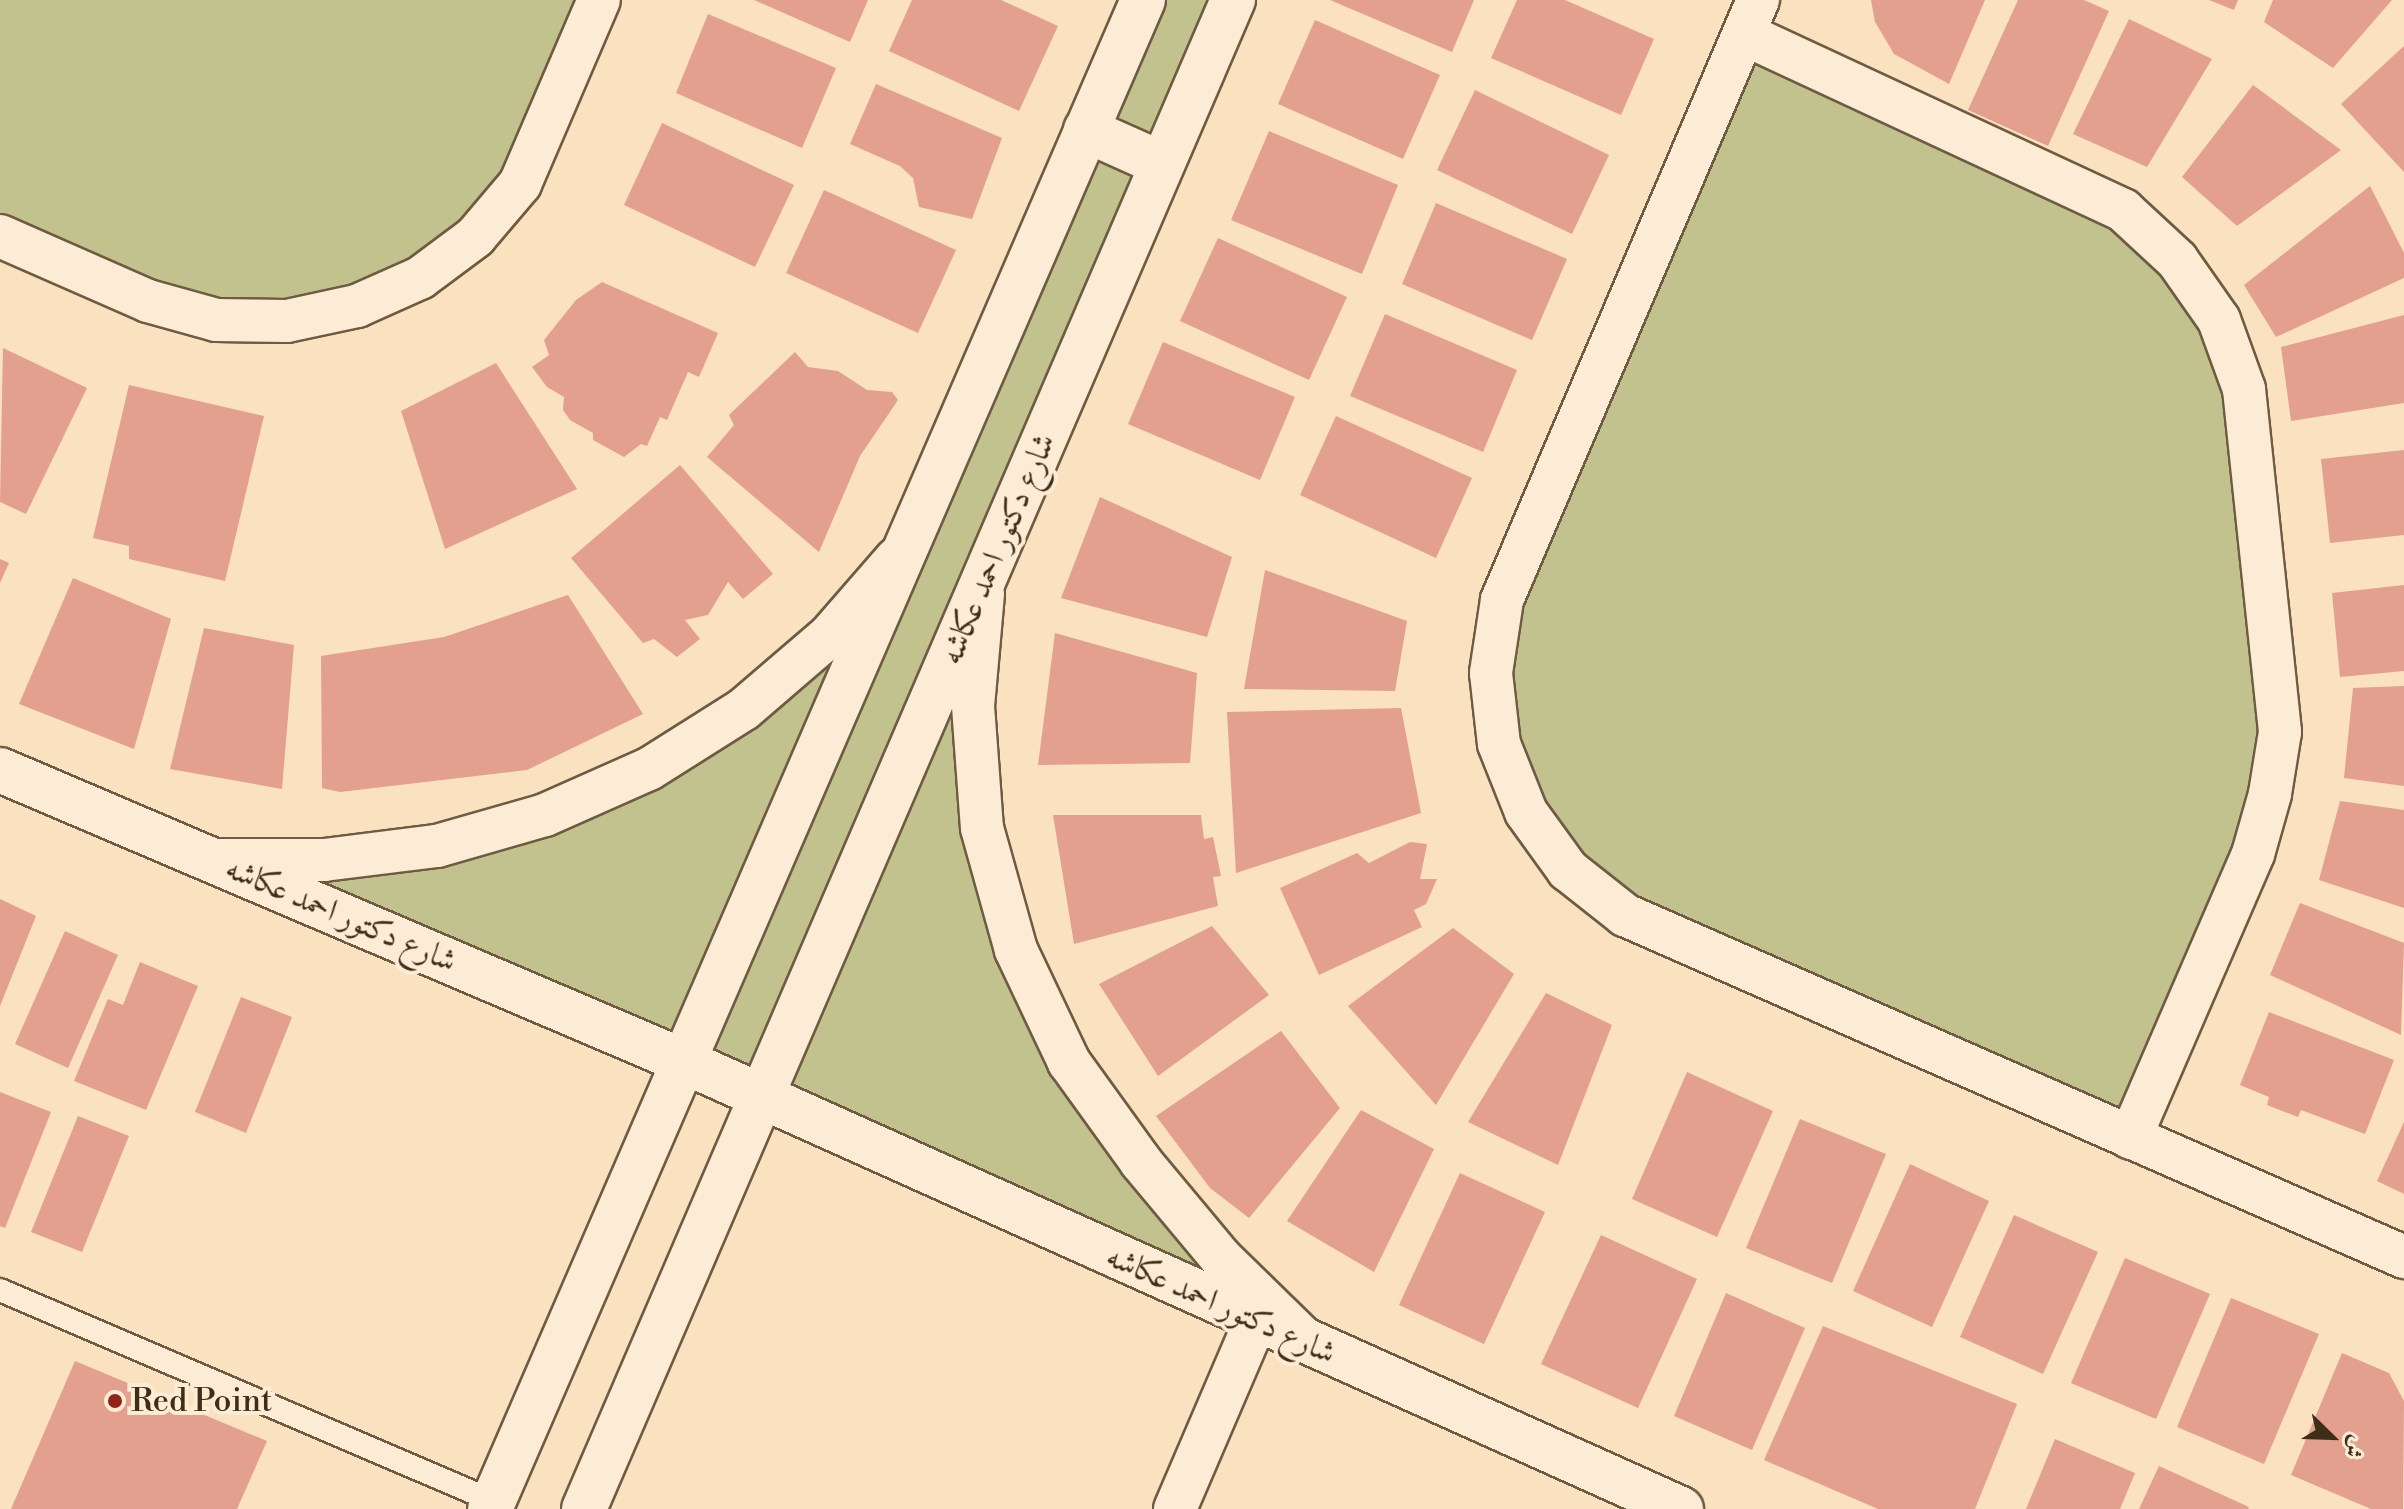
<!DOCTYPE html>
<meta charset="utf-8">
<style>
body{margin:0}
#map{position:relative;width:2404px;height:1509px;overflow:hidden;background:#fae1bf;font-family:"Libre Bodoni",Amiri,serif}
div>[style]{position:absolute}
.green>*{inset:0;background:#c2c28f}
.building>*{inset:0;background:#e3a08f}
.roads{filter:drop-shadow(2px 0 #6e5b41) drop-shadow(-2px 0 #6e5b41) drop-shadow(0 2px #6e5b41) drop-shadow(0 -2px #6e5b41)}
.lane>*{height:22px;margin:-11px;padding:0 11px;transform-origin:11px;border-radius:11px;background:#fcecd5}
.street>*{height:42px;margin:-21px;padding:0 21px;transform-origin:21px;border-radius:21px;background:#fcecd5}
.secondary>*{height:44px;margin:-22px;padding:0 22px;transform-origin:22px;border-radius:22px;background:#fcecd5}
.dots>*{width:22px;height:22px;translate:-50% -50%;box-sizing:border-box;border:4px solid #fcecd5;border-radius:50%}
span{translate:-50% -50%;white-space:nowrap;text-align:center;line-height:1.15;-webkit-text-stroke:8px #fcecd5;paint-order:stroke}
.street-label{font-size:32px;color:#3f2e17}
.poi-label{font-size:32px;color:#3f2e17}
.left{translate:0 -50%;text-align:left}
.north{position:absolute;left:2292px;top:1397px;width:80px;height:80px;-webkit-text-stroke:6px #fcecd5;paint-order:stroke;rotate:113deg;font-size:22px;font-weight:700;line-height:32px;text-align:center;color:#3f2e17}
.north::after{content:'';display:block;margin:auto;width:28px;height:36px;background:#3f2e17;clip-path:polygon(50% 0,100% 100%,50% 72%,0 100%)}
</style>
<div id="map">
<div class="green">
<i style="clip-path:polygon(0 0,599px 0,475px 237px,287px 321px,0 236px)"></i>
<i style="clip-path:polygon(1143px 0,1232px 0,984px 583px,982px 828px,1069px 1062px,1310px 1345px,211px 860px,324px 860px,642px 772px,904px 550px)"></i>
<i style="clip-path:polygon(1744px 34px,2123px 210px,2219px 320px,2280px 732px,2130px 1138px,1568px 870px,1491px 673px)"></i>
</div>
<div class="building">
<i style="clip-path:polygon(754px 0,868px 0,850px 42px)"></i>
<i style="clip-path:polygon(912px 0,1001px 0,1058px 26px,1019px 111px,889px 51px)"></i>
<i style="clip-path:polygon(1330px 0,1474px 0,1452px 52px)"></i>
<i style="clip-path:polygon(1517px 0,1565px 0,1654px 39px,1621px 115px,1491px 58px)"></i>
<i style="clip-path:polygon(1871px 0,1985px 0,1949px 84px,1894px 54px,1875px 22px)"></i>
<i style="clip-path:polygon(2018px 0,2084px 0,2109px 11px,2048px 146px,1968px 110px)"></i>
<i style="clip-path:polygon(2209px 0,2238px 0,2234px 10px)"></i>
<i style="clip-path:polygon(2273px 0,2392px 0,2333px 68px,2264px 22px)"></i>
<i style="clip-path:polygon(708px 14px,836px 68px,802px 148px,676px 93px)"></i>
<i style="clip-path:polygon(2129px 19px,2212px 59px,2147px 167px,2073px 134px)"></i>
<i style="clip-path:polygon(1315px 20px,1440px 75px,1403px 159px,1278px 104px)"></i>
<i style="clip-path:polygon(2404px 46px,2404px 172px,2341px 104px)"></i>
<i style="clip-path:polygon(876px 84px,1002px 138px,972px 219px,919px 207px,913px 178px,900px 166px,850px 144px)"></i>
<i style="clip-path:polygon(2253px 85px,2341px 150px,2237px 226px,2182px 177px)"></i>
<i style="clip-path:polygon(1475px 90px,1609px 155px,1572px 234px,1437px 170px)"></i>
<i style="clip-path:polygon(662px 123px,794px 185px,755px 267px,624px 205px)"></i>
<i style="clip-path:polygon(1269px 131px,1398px 185px,1362px 274px,1231px 220px)"></i>
<i style="clip-path:polygon(2370px 186px,2404px 253px,2404px 278px,2276px 337px,2244px 285px)"></i>
<i style="clip-path:polygon(824px 190px,956px 250px,918px 333px,786px 273px)"></i>
<i style="clip-path:polygon(1436px 203px,1567px 259px,1532px 340px,1402px 284px)"></i>
<i style="clip-path:polygon(1218px 238px,1347px 297px,1309px 380px,1180px 321px)"></i>
<i style="clip-path:polygon(602px 282px,718px 333px,699px 377px,688px 372px,667px 420px,660px 417px,647px 446px,641px 444px,624px 457px,593px 440px,593px 433px,570px 420px,563px 410px,564px 397px,547px 387px,532px 367px,549px 355px,544px 340px,576px 300px)"></i>
<i style="clip-path:polygon(1385px 314px,1517px 370px,1483px 452px,1350px 396px)"></i>
<i style="clip-path:polygon(2404px 315px,2404px 403px,2291px 421px,2281px 347px)"></i>
<i style="clip-path:polygon(1163px 342px,1295px 397px,1260px 480px,1128px 424px)"></i>
<i style="clip-path:polygon(3px 348px,87px 388px,26px 514px,0 502px)"></i>
<i style="clip-path:polygon(795px 352px,808px 367px,838px 371px,867px 390px,892px 392px,898px 400px,860px 456px,819px 552px,707px 457px,734px 425px,729px 415px)"></i>
<i style="clip-path:polygon(496px 363px,577px 489px,445px 549px,401px 411px)"></i>
<i style="clip-path:polygon(129px 385px,264px 416px,225px 581px,129px 559px,129px 546px,93px 538px)"></i>
<i style="clip-path:polygon(1336px 416px,1472px 478px,1436px 558px,1300px 495px)"></i>
<i style="clip-path:polygon(2404px 450px,2404px 535px,2330px 543px,2321px 459px)"></i>
<i style="clip-path:polygon(680px 465px,773px 574px,743px 599px,728px 582px,708px 615px,685px 620px,700px 639px,677px 657px,654px 639px,643px 643px,571px 558px)"></i>
<i style="clip-path:polygon(1100px 497px,1232px 557px,1207px 637px,1061px 598px)"></i>
<i style="clip-path:polygon(0 559px,9px 563px,0 583px)"></i>
<i style="clip-path:polygon(1265px 570px,1407px 621px,1395px 691px,1244px 689px)"></i>
<i style="clip-path:polygon(73px 578px,171px 619px,134px 749px,19px 704px)"></i>
<i style="clip-path:polygon(2404px 585px,2404px 671px,2340px 677px,2332px 593px)"></i>
<i style="clip-path:polygon(568px 595px,643px 714px,527px 770px,340px 792px,322px 788px,321px 656px,444px 637px)"></i>
<i style="clip-path:polygon(204px 628px,294px 645px,282px 789px,170px 769px)"></i>
<i style="clip-path:polygon(1055px 633px,1197px 673px,1190px 763px,1038px 765px)"></i>
<i style="clip-path:polygon(2404px 686px,2404px 786px,2344px 778px,2353px 688px)"></i>
<i style="clip-path:polygon(1401px 708px,1421px 813px,1236px 873px,1227px 712px)"></i>
<i style="clip-path:polygon(2340px 801px,2404px 810px,2404px 908px,2319px 880px)"></i>
<i style="clip-path:polygon(1053px 815px,1201px 815px,1204px 839px,1213px 837px,1221px 876px,1213px 877px,1218px 906px,1074px 944px)"></i>
<i style="clip-path:polygon(1410px 842px,1427px 844px,1420px 879px,1437px 879px,1426px 904px,1414px 910px,1422px 927px,1319px 975px,1280px 888px,1357px 853px,1369px 863px)"></i>
<i style="clip-path:polygon(0 899px,36px 916px,0 1006px)"></i>
<i style="clip-path:polygon(2300px 903px,2404px 943px,2401px 1035px,2270px 975px)"></i>
<i style="clip-path:polygon(1212px 926px,1269px 995px,1158px 1076px,1099px 984px)"></i>
<i style="clip-path:polygon(1453px 928px,1514px 974px,1436px 1105px,1348px 1006px)"></i>
<i style="clip-path:polygon(65px 931px,118px 955px,68px 1068px,15px 1044px)"></i>
<i style="clip-path:polygon(140px 962px,198px 986px,146px 1110px,74px 1081px,108px 999px,123px 1005px)"></i>
<i style="clip-path:polygon(1546px 993px,1612px 1025px,1558px 1165px,1468px 1122px)"></i>
<i style="clip-path:polygon(241px 997px,292px 1017px,246px 1133px,195px 1112px)"></i>
<i style="clip-path:polygon(2269px 1012px,2394px 1060px,2365px 1134px,2301px 1110px,2298px 1117px,2267px 1105px,2269px 1097px,2240px 1085px)"></i>
<i style="clip-path:polygon(1281px 1031px,1340px 1108px,1249px 1218px,1210px 1188px,1156px 1116px)"></i>
<i style="clip-path:polygon(1687px 1072px,1773px 1111px,1717px 1237px,1632px 1199px)"></i>
<i style="clip-path:polygon(0 1092px,51px 1112px,5px 1228px,0 1226px)"></i>
<i style="clip-path:polygon(1361px 1110px,1434px 1149px,1374px 1272px,1287px 1221px)"></i>
<i style="clip-path:polygon(78px 1116px,129px 1136px,82px 1252px,31px 1232px)"></i>
<i style="clip-path:polygon(1800px 1119px,1886px 1154px,1832px 1283px,1746px 1248px)"></i>
<i style="clip-path:polygon(2404px 1122px,2404px 1194px,2377px 1181px)"></i>
<i style="clip-path:polygon(1910px 1164px,1989px 1201px,1932px 1327px,1853px 1291px)"></i>
<i style="clip-path:polygon(1460px 1173px,1545px 1212px,1484px 1344px,1399px 1305px)"></i>
<i style="clip-path:polygon(2014px 1215px,2098px 1252px,2043px 1374px,1960px 1337px)"></i>
<i style="clip-path:polygon(1601px 1235px,1697px 1279px,1638px 1408px,1541px 1364px)"></i>
<i style="clip-path:polygon(2125px 1258px,2210px 1294px,2156px 1419px,2071px 1383px)"></i>
<i style="clip-path:polygon(1726px 1293px,1805px 1328px,1752px 1450px,1674px 1416px)"></i>
<i style="clip-path:polygon(2231px 1298px,2319px 1334px,2264px 1464px,2177px 1427px)"></i>
<i style="clip-path:polygon(1823px 1326px,2017px 1404px,1975px 1509px,1878px 1509px,1764px 1460px)"></i>
<i style="clip-path:polygon(2342px 1353px,2389px 1373px,2404px 1401px,2403px 1509px,2371px 1509px,2291px 1475px)"></i>
<i style="clip-path:polygon(75px 1361px,267px 1441px,237px 1509px,11px 1509px)"></i>
<i style="clip-path:polygon(2055px 1439px,2135px 1473px,2120px 1509px,2026px 1509px)"></i>
<i style="clip-path:polygon(2159px 1466px,2249px 1507px,2248px 1509px,2139px 1509px)"></i>
</div>
<div class="roads">
<div class="lane">
<i style="left:0;top:1290px;width:536px;rotate:23.17deg"></i>
</div>
<div class="street">
<i style="left:1758px;top:0;width:652px;rotate:113.11deg"></i>
<i style="left:1502px;top:600px;width:74px;rotate:98.6deg"></i>
<i style="left:1491px;top:673px;width:71px;rotate:83.6deg"></i>
<i style="left:1499px;top:744px;width:73px;rotate:68.3deg"></i>
<i style="left:1526px;top:812px;width:72px;rotate:54.1deg"></i>
<i style="left:1568px;top:870px;width:73px;rotate:38.3deg"></i>
<i style="left:1625px;top:915px;width:851px;rotate:23.7deg"></i>
<i style="left:1744px;top:34px;width:418px;rotate:24.9deg"></i>
<i style="left:2123px;top:210px;width:74px;rotate:42.8deg"></i>
<i style="left:2177px;top:260px;width:73px;rotate:55deg"></i>
<i style="left:2219px;top:320px;width:73px;rotate:70.1deg"></i>
<i style="left:2244px;top:389px;width:345px;rotate:84deg"></i>
<i style="left:2280px;top:732px;width:63px;rotate:99.2deg"></i>
<i style="left:2270px;top:794px;width:62px;rotate:105.8deg"></i>
<i style="left:2253px;top:854px;width:309px;rotate:113.4deg"></i>
<i style="left:0;top:236px;width:162px;rotate:23.7deg"></i>
<i style="left:148px;top:301px;width:71px;rotate:15.6deg"></i>
<i style="left:216px;top:320px;width:71px;rotate:0.8deg"></i>
<i style="left:287px;top:321px;width:72px;rotate:-12.1deg"></i>
<i style="left:357px;top:306px;width:69px;rotate:-24deg"></i>
<i style="left:420px;top:278px;width:69px;rotate:-36.7deg"></i>
<i style="left:475px;top:237px;width:70px;rotate:-49.7deg"></i>
<i style="left:520px;top:184px;width:200px;rotate:-66.8deg"></i>
<i style="left:983px;top:594px;width:112px;rotate:95.1deg"></i>
<i style="left:973px;top:706px;width:122px;rotate:85.8deg"></i>
<i style="left:982px;top:828px;width:127px;rotate:74.4deg"></i>
<i style="left:1016px;top:950px;width:124px;rotate:64.7deg"></i>
<i style="left:1069px;top:1062px;width:123px;rotate:54.2deg"></i>
<i style="left:1141px;top:1162px;width:125px;rotate:50.2deg"></i>
<i style="left:1221px;top:1258px;width:112px;rotate:44.3deg"></i>
<i style="left:211px;top:860px;width:113px"></i>
<i style="left:324px;top:860px;width:114px;rotate:-7.1deg"></i>
<i style="left:437px;top:846px;width:112px;rotate:-16deg"></i>
<i style="left:545px;top:815px;width:114px;rotate:-23.9deg"></i>
<i style="left:649px;top:769px;width:112px;rotate:-32.3deg"></i>
<i style="left:744px;top:709px;width:113px;rotate:-40.7deg"></i>
<i style="left:830px;top:635px;width:101px;rotate:-49deg"></i>
<i style="left:1175px;top:1509px;width:206px;rotate:-66.8deg"></i>
</div>
<div class="secondary">
<i style="left:1086px;top:130px;width:83px;rotate:24.1deg"></i>
<i style="left:0;top:770px;width:742px;rotate:23.08deg"></i>
<i style="left:683px;top:1061px;width:1094px;rotate:24.18deg"></i>
<i style="left:490px;top:1509px;width:1644px;rotate:-66.6deg"></i>
<i style="left:584px;top:1509px;width:1643px;rotate:-66.73deg"></i>
</div>
</div>
<div class="dots">
<i style="left:115px;top:1401px;background:#8f2418"></i>
</div>
<div class="street-label">
<span style="left:998px;top:549px;rotate:-67deg">شارع دكتور احمد عكاشه</span>
<span style="left:341px;top:915px;rotate:23deg">شارع دكتور احمد عكاشه</span>
<span style="left:1221px;top:1305px;rotate:24deg">شارع دكتور احمد عكاشه</span>
</div>
<div class="poi-label">
<span class="left" style="left:131px;top:1401px">Red Point</span>
</div>
<div class="north">ش</div>
</div>
